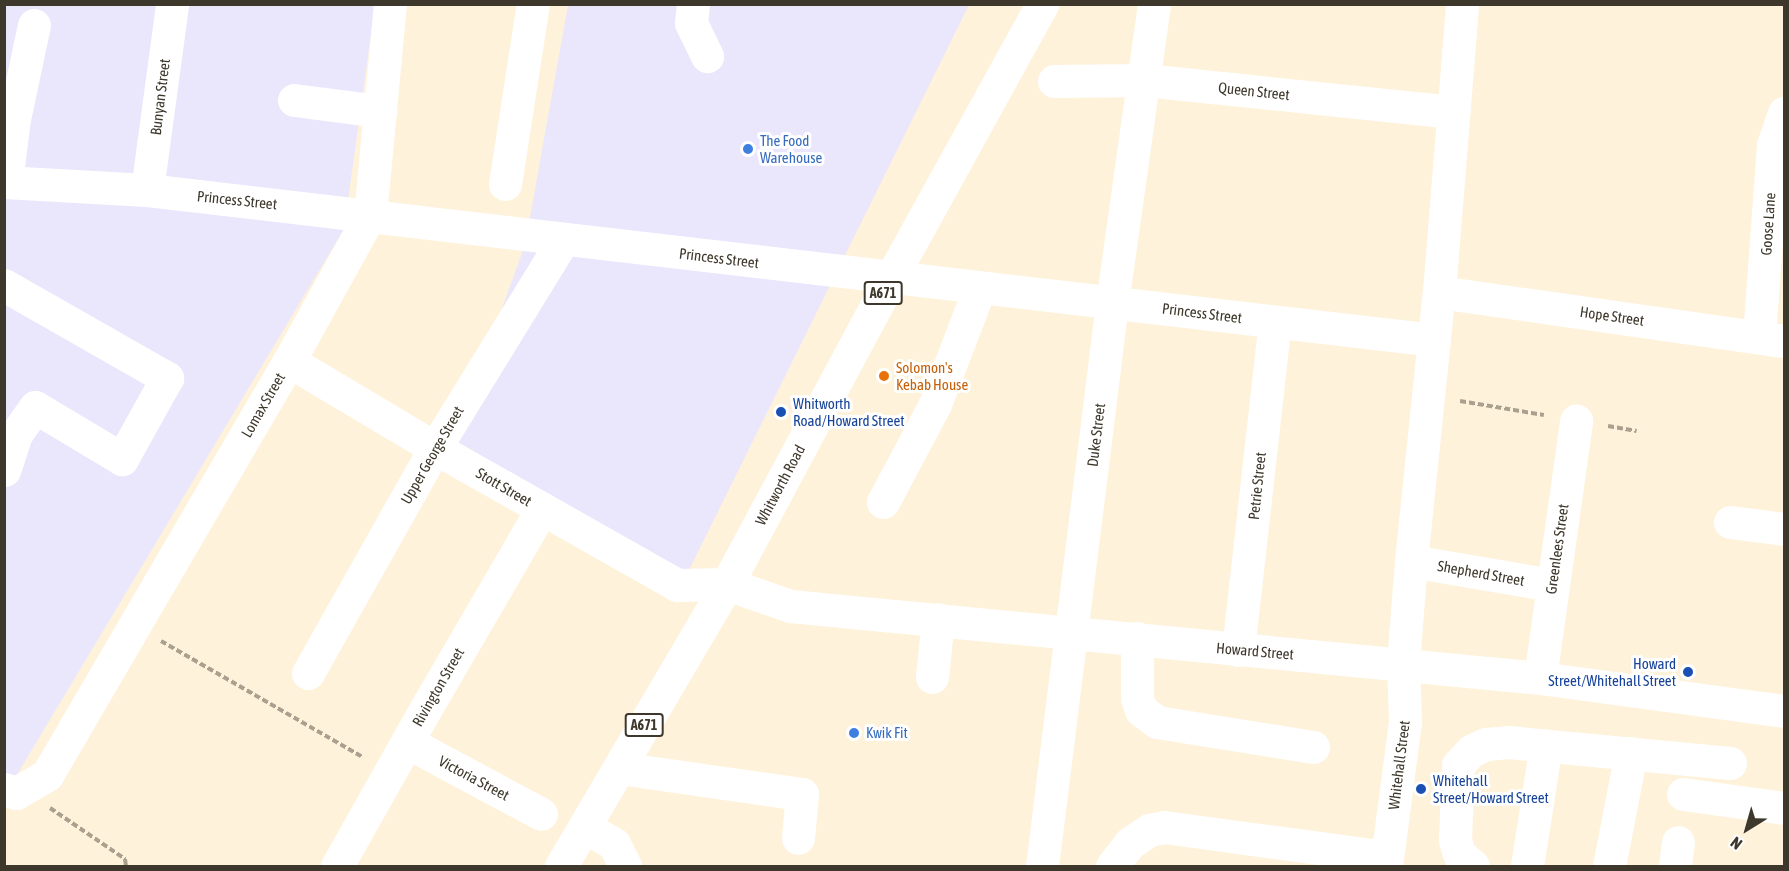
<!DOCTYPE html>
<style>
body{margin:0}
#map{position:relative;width:1789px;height:871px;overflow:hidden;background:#fff2db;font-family:"Asap Condensed",sans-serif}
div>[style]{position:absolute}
.industrial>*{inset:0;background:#eae6fc}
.path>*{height:4px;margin-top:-2px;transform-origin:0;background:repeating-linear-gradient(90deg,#aaa08e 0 6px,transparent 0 9px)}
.minor>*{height:33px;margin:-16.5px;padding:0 16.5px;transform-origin:16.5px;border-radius:16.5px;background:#fff}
.major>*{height:33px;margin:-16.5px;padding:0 16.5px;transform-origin:16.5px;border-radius:16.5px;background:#fff}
.dots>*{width:16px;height:16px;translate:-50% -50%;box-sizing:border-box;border:3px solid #fff;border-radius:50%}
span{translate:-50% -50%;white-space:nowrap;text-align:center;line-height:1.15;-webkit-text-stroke:6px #fff;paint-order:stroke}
.shield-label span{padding:2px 4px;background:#fff;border:2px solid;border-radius:4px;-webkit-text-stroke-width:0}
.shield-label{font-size:14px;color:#3e382c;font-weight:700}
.street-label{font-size:15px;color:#3e382c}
.shop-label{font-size:15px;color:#366cbe}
.left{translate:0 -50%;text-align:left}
.food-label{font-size:15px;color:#c56008}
.transit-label{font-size:15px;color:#164399}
.right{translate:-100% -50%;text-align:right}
.frame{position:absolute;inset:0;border:6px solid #3e382c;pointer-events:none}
.north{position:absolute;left:1717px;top:799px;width:60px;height:60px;-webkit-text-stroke:4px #fff;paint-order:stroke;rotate:217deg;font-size:16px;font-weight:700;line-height:24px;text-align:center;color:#3e382c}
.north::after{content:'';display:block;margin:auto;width:21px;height:27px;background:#3e382c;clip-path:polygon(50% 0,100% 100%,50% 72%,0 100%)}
</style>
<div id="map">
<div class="industrial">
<i style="clip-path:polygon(5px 5px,375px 5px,344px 229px,15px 778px,5px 778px)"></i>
<i style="clip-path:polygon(568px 5px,969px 5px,687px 574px,454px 440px,525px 245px)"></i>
</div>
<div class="path">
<i style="left:1460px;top:401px;width:85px;rotate:9.5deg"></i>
<i style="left:1608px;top:426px;width:29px;rotate:10deg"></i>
<i style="left:161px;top:641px;width:233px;rotate:29.9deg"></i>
<i style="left:50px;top:808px;width:91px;rotate:34.2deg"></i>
<i style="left:125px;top:859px;width:7px;rotate:82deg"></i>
</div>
<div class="minor">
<i style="left:693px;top:4px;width:19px;rotate:96deg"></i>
<i style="left:691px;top:23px;width:37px;rotate:64deg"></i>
<i style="left:1054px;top:81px;width:90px;rotate:-0.6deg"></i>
<i style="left:1144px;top:80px;width:311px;rotate:5.9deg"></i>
<i style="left:294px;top:100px;width:87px;rotate:7.3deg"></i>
<i style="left:4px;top:182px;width:143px;rotate:3.2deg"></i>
<i style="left:147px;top:190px;width:1295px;rotate:6.65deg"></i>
<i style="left:6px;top:182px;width:64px;rotate:-82.8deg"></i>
<i style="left:14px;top:119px;width:96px;rotate:-78deg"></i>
<i style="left:505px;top:184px;width:182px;rotate:-81.2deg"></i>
<i style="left:147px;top:190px;width:188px;rotate:-82.3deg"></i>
<i style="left:4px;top:285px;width:188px;rotate:29.7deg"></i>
<i style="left:167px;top:378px;width:93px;rotate:119.1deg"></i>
<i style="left:122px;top:459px;width:101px;rotate:-149.1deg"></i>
<i style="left:35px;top:407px;width:33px;rotate:125deg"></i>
<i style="left:16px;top:434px;width:38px;rotate:108deg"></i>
<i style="left:1439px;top:292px;width:348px;rotate:8.1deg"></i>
<i style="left:1759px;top:336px;width:192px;rotate:-85.8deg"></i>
<i style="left:1773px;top:145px;width:34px;rotate:-71deg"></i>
<i style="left:289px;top:361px;width:170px;rotate:30.8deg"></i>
<i style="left:435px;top:448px;width:278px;rotate:29.5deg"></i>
<i style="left:677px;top:585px;width:50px;rotate:-1.1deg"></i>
<i style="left:727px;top:584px;width:67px;rotate:19.2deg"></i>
<i style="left:790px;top:606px;width:753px;rotate:5.48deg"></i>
<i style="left:1540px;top:678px;width:246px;rotate:7.7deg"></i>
<i style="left:883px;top:502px;width:111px;rotate:-62deg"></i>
<i style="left:935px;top:404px;width:125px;rotate:-69deg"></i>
<i style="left:1730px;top:522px;width:54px;rotate:7.4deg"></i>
<i style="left:1411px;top:561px;width:142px;rotate:9.7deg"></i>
<i style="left:1137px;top:638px;width:60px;rotate:90deg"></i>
<i style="left:1137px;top:698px;width:13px;rotate:72deg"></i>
<i style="left:1141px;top:710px;width:20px;rotate:37deg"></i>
<i style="left:1157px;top:722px;width:158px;rotate:9.1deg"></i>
<i style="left:1238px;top:650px;width:330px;rotate:-83.6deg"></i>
<i style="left:308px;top:673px;width:258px;rotate:-60.6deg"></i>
<i style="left:435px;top:448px;width:244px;rotate:-58.4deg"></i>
<i style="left:932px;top:677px;width:58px;rotate:-84.1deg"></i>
<i style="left:1540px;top:678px;width:260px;rotate:-82deg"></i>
<i style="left:407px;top:742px;width:152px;rotate:28.2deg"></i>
<i style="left:619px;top:768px;width:185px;rotate:8.1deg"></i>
<i style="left:802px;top:794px;width:44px;rotate:95.2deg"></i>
<i style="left:4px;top:789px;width:13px;rotate:18deg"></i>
<i style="left:16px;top:793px;width:36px;rotate:-30deg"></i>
<i style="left:47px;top:775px;width:480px;rotate:-59.7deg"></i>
<i style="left:289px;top:361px;width:167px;rotate:-61deg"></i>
<i style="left:370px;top:215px;width:212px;rotate:-84.6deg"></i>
<i style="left:1683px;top:794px;width:102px;rotate:7.9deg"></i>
<i style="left:585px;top:827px;width:34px;rotate:30deg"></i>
<i style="left:614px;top:844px;width:25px;rotate:63deg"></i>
<i style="left:337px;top:866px;width:187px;rotate:-60.6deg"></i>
<i style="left:429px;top:703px;width:225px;rotate:-59.8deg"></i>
<i style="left:1042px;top:866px;width:567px;rotate:-82.91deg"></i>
<i style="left:1112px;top:303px;width:302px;rotate:-82deg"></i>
<i style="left:1112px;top:866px;width:29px;rotate:-52deg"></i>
<i style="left:1130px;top:843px;width:23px;rotate:-34deg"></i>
<i style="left:1149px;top:830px;width:15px;rotate:-11deg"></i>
<i style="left:1164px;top:827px;width:225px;rotate:7.7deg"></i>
<i style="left:1386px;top:866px;width:145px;rotate:-82.5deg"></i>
<i style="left:1405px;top:722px;width:59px;rotate:-91.9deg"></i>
<i style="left:1403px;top:663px;width:102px;rotate:-85.5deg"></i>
<i style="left:1411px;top:561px;width:270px;rotate:-84.1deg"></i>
<i style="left:1439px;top:292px;width:289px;rotate:-85.4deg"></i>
<i style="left:1473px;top:866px;width:18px;rotate:-139deg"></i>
<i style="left:1459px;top:854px;width:15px;rotate:-106deg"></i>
<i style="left:1455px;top:840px;width:75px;rotate:-87.7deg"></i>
<i style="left:1458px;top:765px;width:19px;rotate:-47deg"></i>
<i style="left:1471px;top:751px;width:17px;rotate:-25deg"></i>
<i style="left:1486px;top:744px;width:22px;rotate:-5deg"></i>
<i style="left:1508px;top:742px;width:223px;rotate:5.4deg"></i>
<i style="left:1527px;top:866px;width:122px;rotate:-81.1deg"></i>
<i style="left:1609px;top:866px;width:115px;rotate:-79deg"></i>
<i style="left:1675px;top:866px;width:24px;rotate:-83deg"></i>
</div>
<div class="major">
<i style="left:561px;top:866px;width:327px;rotate:-59.5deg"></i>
<i style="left:727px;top:584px;width:347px;rotate:-61.8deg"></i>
<i style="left:891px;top:278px;width:313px;rotate:-61.1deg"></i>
</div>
<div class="dots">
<i style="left:748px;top:149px;background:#3f7fe0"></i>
<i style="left:884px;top:376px;background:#e8710a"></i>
<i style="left:781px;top:412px;background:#1a4fb4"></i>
<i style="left:1688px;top:672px;background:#1a4fb4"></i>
<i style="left:854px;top:733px;background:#3f7fe0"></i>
<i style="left:1421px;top:789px;background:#1a4fb4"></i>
</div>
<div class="shield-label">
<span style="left:883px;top:293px">A671</span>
<span style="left:644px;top:725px">A671</span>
</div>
<div class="street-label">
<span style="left:1254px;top:91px;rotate:6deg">Queen Street</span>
<span style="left:160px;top:97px;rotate:-83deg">Bunyan Street</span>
<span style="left:237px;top:200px;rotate:6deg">Princess Street</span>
<span style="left:1768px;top:224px;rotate:-86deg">Goose Lane</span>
<span style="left:719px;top:258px;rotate:7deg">Princess Street</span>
<span style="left:1202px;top:313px;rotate:7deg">Princess Street</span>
<span style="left:1612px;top:316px;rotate:8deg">Hope Street</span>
<span style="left:263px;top:405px;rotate:-60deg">Lomax Street</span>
<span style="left:1096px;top:435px;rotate:-83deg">Duke Street</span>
<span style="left:432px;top:455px;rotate:-60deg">Upper George Street</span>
<span style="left:780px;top:485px;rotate:-62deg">Whitworth Road</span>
<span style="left:1257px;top:486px;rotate:-84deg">Petrie Street</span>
<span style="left:504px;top:487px;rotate:30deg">Stott Street</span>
<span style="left:1557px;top:549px;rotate:-82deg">Greenlees Street</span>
<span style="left:1481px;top:573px;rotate:10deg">Shepherd Street</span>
<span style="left:1255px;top:651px;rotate:5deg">Howard Street</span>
<span style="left:438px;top:687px;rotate:-60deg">Rivington Street</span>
<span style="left:1399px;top:765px;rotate:-83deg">Whitehall Street</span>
<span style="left:474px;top:778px;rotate:28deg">Victoria Street</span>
</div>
<div class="shop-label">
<span class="left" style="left:760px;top:149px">The Food<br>Warehouse</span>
<span class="left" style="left:866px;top:733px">Kwik Fit</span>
</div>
<div class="food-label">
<span class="left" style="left:896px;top:376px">Solomon's<br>Kebab House</span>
</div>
<div class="transit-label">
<span class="left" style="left:793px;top:412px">Whitworth<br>Road/Howard Street</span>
<span class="right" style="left:1676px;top:672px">Howard<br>Street/Whitehall Street</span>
<span class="left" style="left:1433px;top:789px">Whitehall<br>Street/Howard Street</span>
</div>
<div class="frame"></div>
<div class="north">N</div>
</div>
